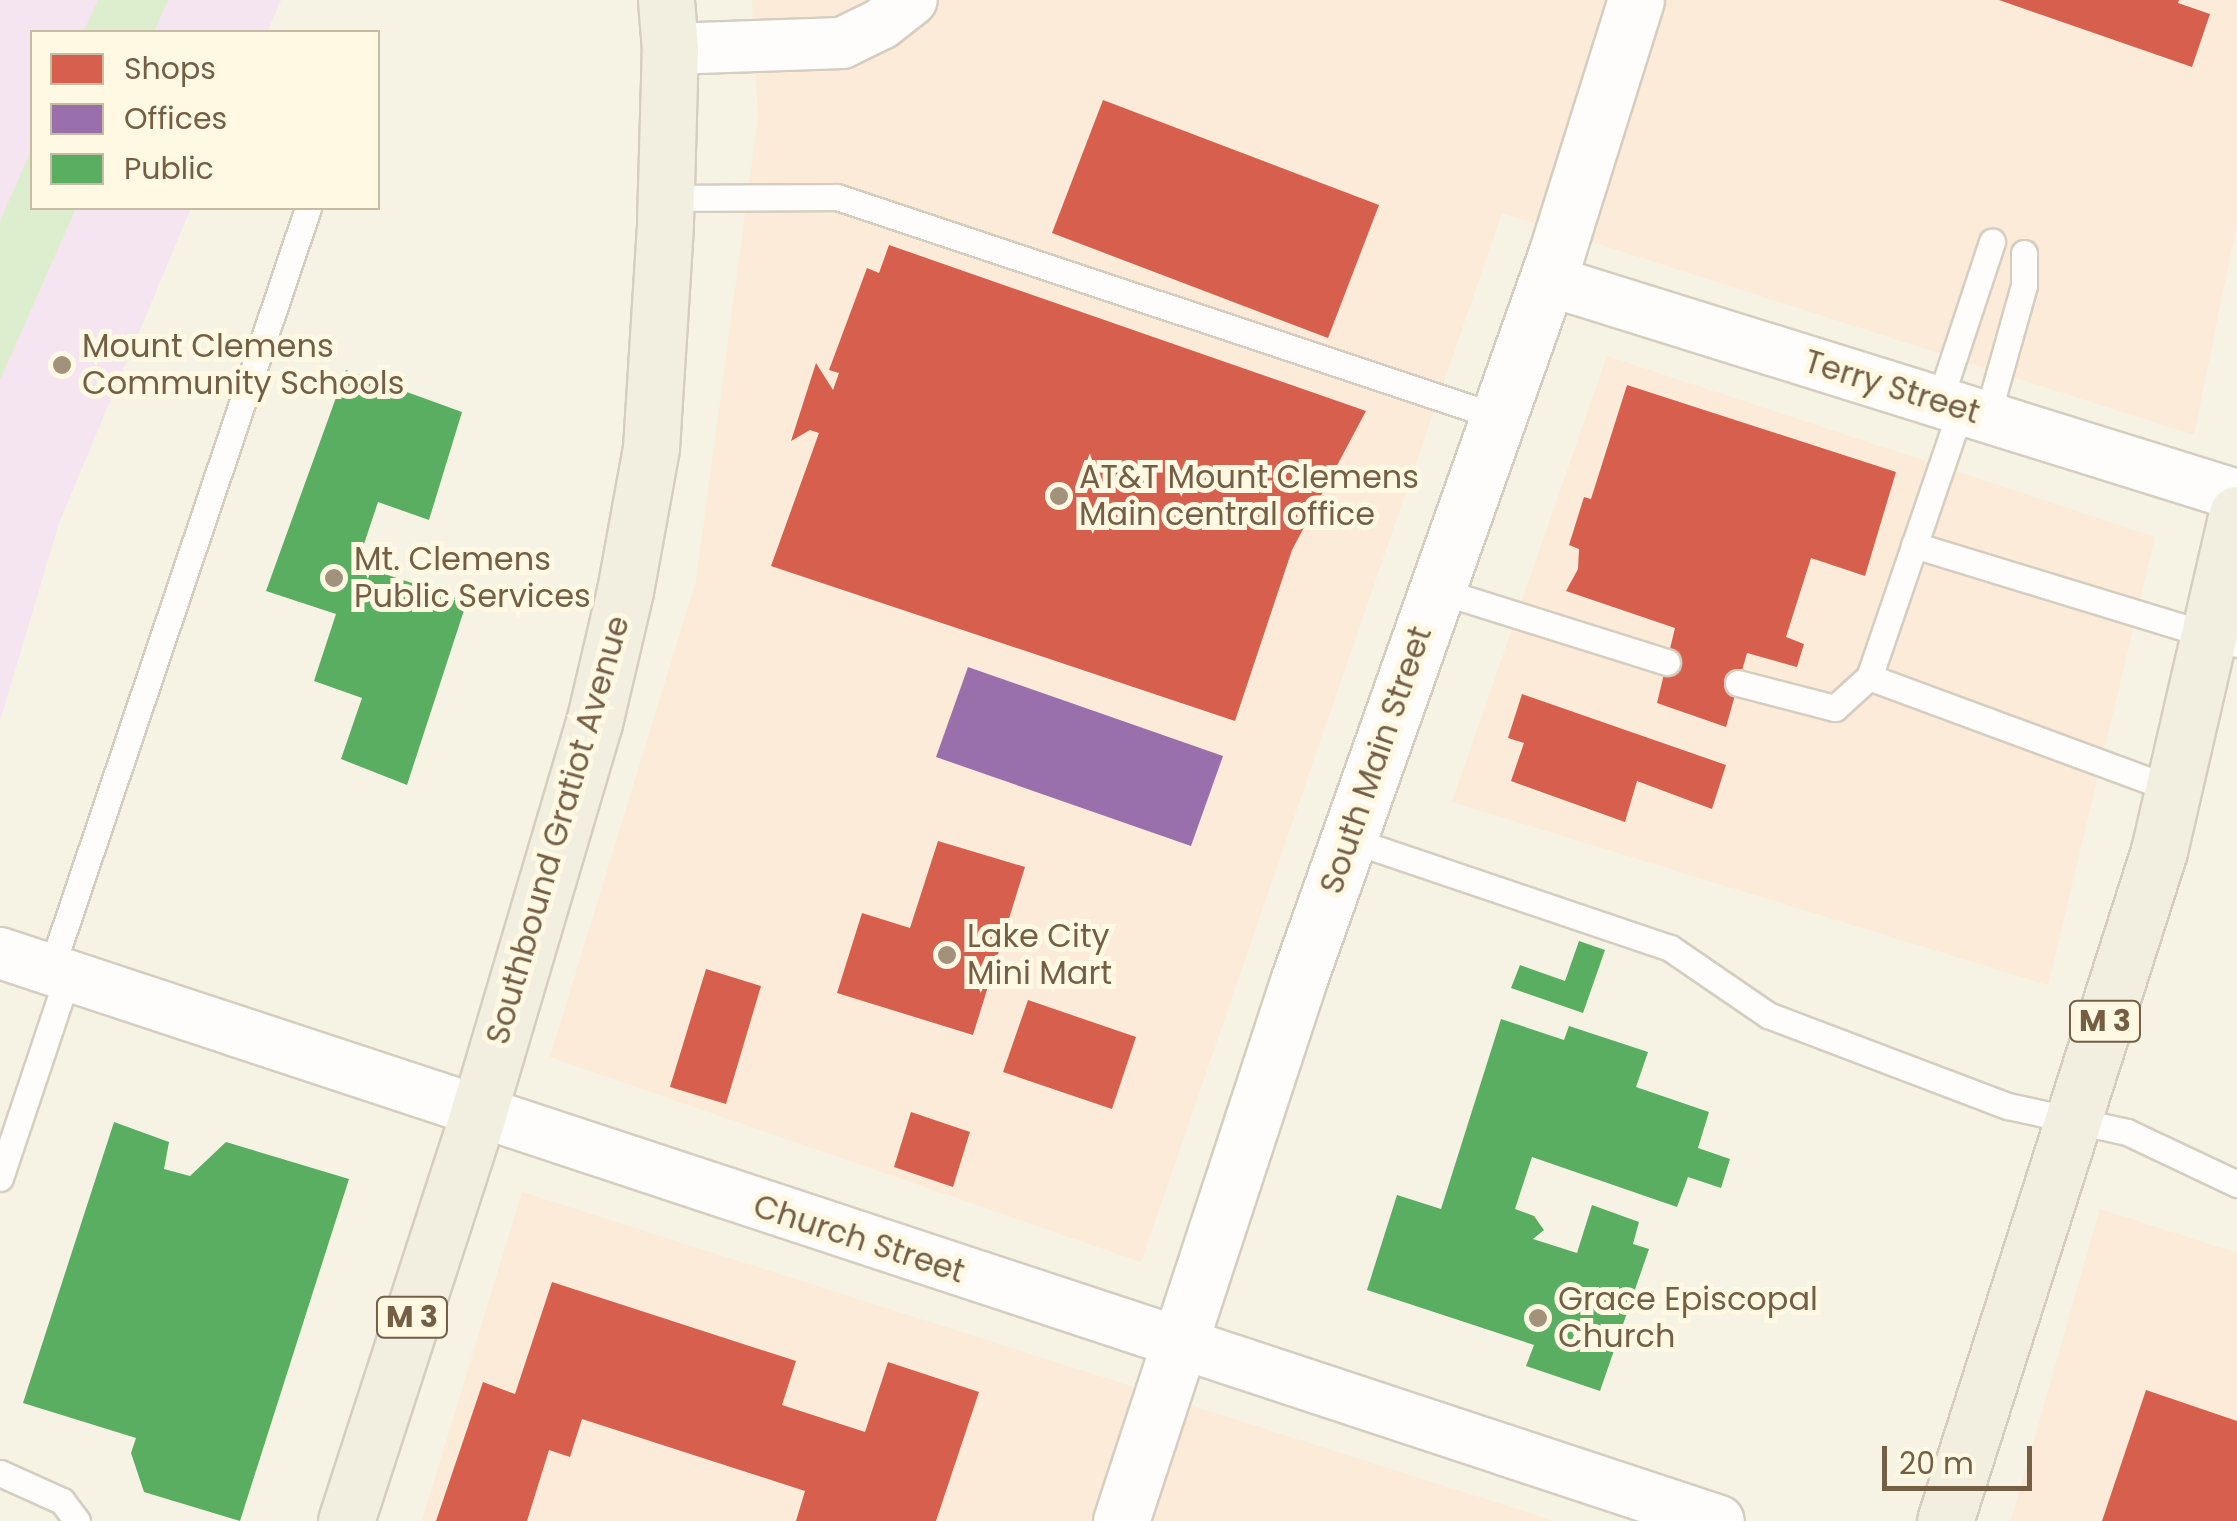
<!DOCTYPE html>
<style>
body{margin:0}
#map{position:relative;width:2237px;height:1521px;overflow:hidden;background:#f6f2e4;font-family:Poppins,sans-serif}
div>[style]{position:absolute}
.commercial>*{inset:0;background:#fbebd8}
.education>*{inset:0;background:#f5e5f0}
.green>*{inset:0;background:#dceecd}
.shops>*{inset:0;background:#d6604d}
.offices>*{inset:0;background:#9970ab}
.public>*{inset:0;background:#5aae61}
.roads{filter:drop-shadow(2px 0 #d5cec0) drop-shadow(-2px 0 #d5cec0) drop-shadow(0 2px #d5cec0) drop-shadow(0 -2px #d5cec0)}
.service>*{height:25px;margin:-12.5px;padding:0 12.5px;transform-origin:12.5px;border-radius:12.5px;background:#fefdfb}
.minor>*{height:50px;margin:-25px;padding:0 25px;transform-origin:25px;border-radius:25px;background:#fefdfb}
.tertiary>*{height:55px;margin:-27.5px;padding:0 27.5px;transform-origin:27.5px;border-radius:27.5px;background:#fefdfb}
.primary>*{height:55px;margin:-27.5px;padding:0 27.5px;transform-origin:27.5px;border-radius:27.5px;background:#f2efe1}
.dots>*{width:28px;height:28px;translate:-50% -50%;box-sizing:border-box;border:5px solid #fff9e4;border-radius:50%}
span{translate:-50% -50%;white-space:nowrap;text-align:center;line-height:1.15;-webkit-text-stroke:10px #fff9e4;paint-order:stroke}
.shield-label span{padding:2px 8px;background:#fff9e4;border:2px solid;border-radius:8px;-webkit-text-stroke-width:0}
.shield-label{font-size:30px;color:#745e44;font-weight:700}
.poi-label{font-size:32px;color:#745e44}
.left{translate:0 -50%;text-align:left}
.street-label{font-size:32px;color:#745e44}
.legend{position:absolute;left:30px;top:30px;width:350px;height:180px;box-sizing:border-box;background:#fff9e4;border:2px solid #c7bba4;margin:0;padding:12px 18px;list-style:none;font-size:30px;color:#745e44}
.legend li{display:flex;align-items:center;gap:20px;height:50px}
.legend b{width:50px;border:2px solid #c7bba4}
.scale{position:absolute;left:1882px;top:1446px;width:150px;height:45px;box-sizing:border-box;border:5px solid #745e44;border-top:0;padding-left:12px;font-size:30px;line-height:35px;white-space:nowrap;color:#745e44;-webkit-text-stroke:8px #fff9e4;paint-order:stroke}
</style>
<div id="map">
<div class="commercial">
<i style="clip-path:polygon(752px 0,2237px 0,2237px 222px,2194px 435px,1502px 213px,1141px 1262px,550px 1057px,696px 581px,758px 117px)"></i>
<i style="clip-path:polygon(1607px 356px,2155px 537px,2048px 985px,1452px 802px)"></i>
<i style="clip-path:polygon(522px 1192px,1554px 1521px,422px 1521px)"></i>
<i style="clip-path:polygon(2100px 1209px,2237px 1253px,2237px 1521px,2011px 1521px)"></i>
</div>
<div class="education">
<i style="clip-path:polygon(0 0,281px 0,267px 32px,32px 32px,32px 208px,191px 208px,59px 523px,0 721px)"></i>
</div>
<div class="green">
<i style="clip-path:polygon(98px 0,168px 0,154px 32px,83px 32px)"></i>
<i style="clip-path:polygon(32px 148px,32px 208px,76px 208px,0 380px,0 221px)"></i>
</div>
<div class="shops">
<i style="clip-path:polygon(1999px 0,2179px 0,2178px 3px,2210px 14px,2192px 67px)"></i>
<i style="clip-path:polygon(1103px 100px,1379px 205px,1328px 338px,1052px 233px)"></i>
<i style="clip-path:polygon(889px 245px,1366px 411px,1292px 550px,1235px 721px,771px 566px,819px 433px,810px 430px,791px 441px,816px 363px,833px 390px,839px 373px,829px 370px,867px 268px,879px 273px)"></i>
<i style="clip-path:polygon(1627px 385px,1896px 472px,1865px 576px,1811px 558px,1786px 637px,1804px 644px,1797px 667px,1747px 653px,1726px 727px,1657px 703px,1675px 628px,1566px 591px,1578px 569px,1579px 549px,1569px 545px,1584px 497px,1591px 499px)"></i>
<i style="clip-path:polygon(1522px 694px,1726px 765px,1712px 809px,1637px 781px,1625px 822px,1511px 781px,1524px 743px,1508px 738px)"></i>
<i style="clip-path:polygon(938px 841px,1025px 867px,973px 1035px,837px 993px,862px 913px,910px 928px)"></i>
<i style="clip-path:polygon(706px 969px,761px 986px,726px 1104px,670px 1087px)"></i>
<i style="clip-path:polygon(1028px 1000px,1136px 1037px,1112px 1109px,1003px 1072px)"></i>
<i style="clip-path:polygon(911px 1112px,970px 1132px,953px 1187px,894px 1167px)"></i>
<i style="clip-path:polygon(552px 1282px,796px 1361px,782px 1405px,865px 1432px,888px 1362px,979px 1392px,936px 1521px,796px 1521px,805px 1491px,582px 1419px,570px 1457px,549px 1450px,527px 1521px,436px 1521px,483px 1382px,515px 1394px)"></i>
<i style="clip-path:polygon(2146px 1390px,2237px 1421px,2237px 1521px,2102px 1521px)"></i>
</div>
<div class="offices">
<i style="clip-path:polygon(968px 667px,1223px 756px,1191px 846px,936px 757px)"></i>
</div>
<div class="public">
<i style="clip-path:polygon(346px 370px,462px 412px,429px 520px,378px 502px,357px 565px,467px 601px,407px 785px,341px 759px,362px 698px,314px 681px,336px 614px,266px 591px)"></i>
<i style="clip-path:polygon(1579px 941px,1605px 950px,1583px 1013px,1511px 988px,1520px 965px,1565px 981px)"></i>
<i style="clip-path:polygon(1501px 1019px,1564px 1040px,1569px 1026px,1648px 1052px,1636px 1087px,1709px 1112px,1698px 1148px,1730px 1159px,1721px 1188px,1688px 1177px,1677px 1207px,1532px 1157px,1515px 1209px,1534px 1216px,1544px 1230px,1533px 1239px,1577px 1253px,1592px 1205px,1639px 1222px,1633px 1244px,1649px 1249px,1600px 1391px,1526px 1366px,1534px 1345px,1367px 1290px,1397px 1195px,1441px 1209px)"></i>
<i style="clip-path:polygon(114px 1122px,169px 1142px,164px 1169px,190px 1176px,226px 1142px,349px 1179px,240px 1521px,144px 1492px,131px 1453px,136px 1438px,23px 1403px)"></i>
</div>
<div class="roads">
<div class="service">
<i style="left:666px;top:198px;width:171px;rotate:-0.3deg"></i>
<i style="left:837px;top:197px;width:697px;rotate:18.41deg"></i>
<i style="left:1939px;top:402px;width:169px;rotate:-71.7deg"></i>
<i style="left:1961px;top:409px;width:283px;rotate:108.9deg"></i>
<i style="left:1869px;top:677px;width:325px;rotate:20.3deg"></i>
<i style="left:1987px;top:417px;width:137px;rotate:-74.3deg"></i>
<i style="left:2024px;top:285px;width:32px;rotate:-90deg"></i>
<i style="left:1914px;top:545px;width:338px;rotate:17deg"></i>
<i style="left:1437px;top:590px;width:241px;rotate:17.4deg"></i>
<i style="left:1738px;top:683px;width:100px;rotate:14.5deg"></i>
<i style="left:1835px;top:708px;width:46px;rotate:-42.4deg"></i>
<i style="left:1348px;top:839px;width:340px;rotate:18.7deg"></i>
<i style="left:1670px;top:948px;width:119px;rotate:34.4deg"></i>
<i style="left:1768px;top:1015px;width:257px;rotate:20.8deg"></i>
<i style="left:2008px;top:1106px;width:122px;rotate:12.3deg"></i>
<i style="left:2127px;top:1132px;width:122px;rotate:25.3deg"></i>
<i style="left:51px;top:969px;width:803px;rotate:-71.34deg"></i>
<i style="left:0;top:1178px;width:214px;rotate:-71.5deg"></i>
<i style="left:0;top:1473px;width:68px;rotate:24.3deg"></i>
<i style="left:62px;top:1501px;width:25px;rotate:53deg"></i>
</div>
<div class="minor">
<i style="left:670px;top:49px;width:172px;rotate:-2deg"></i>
<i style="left:842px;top:43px;width:43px;rotate:-26deg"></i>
<i style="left:881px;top:24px;width:39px;rotate:-38deg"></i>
<i style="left:1547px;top:280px;width:723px;rotate:17.31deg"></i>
<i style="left:0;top:953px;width:1810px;rotate:18.28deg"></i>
</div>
<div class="tertiary">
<i style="left:1121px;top:1521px;width:570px;rotate:-71.82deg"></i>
<i style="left:1299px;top:979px;width:768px;rotate:-70.46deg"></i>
<i style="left:1556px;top:255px;width:267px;rotate:-72.6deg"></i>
</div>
<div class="primary">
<i style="left:346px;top:1521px;width:428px;rotate:-72deg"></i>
<i style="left:478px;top:1114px;width:408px;rotate:-73.5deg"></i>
<i style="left:594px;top:723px;width:136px;rotate:-76.8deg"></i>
<i style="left:625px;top:591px;width:145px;rotate:-79.7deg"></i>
<i style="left:651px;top:448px;width:225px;rotate:-86.4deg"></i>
<i style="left:665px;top:223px;width:174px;rotate:-88.4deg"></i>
<i style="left:670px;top:49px;width:49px;rotate:-94.7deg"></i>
<i style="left:1945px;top:1521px;width:703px;rotate:-72.29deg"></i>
<i style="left:2159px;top:851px;width:346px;rotate:-77deg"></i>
</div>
</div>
<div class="dots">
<i style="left:62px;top:365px;background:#a2927c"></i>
<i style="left:1059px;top:496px;background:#a2927c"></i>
<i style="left:334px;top:578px;background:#a2927c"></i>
<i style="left:947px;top:955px;background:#a2927c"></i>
<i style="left:1538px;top:1318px;background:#a2927c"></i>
</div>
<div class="shield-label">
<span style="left:2105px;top:1021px">M 3</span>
<span style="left:412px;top:1317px">M 3</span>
</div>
<div class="poi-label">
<span class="left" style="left:82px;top:365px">Mount Clemens<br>Community Schools</span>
<span class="left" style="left:1079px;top:496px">AT&amp;T Mount Clemens<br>Main central office</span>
<span class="left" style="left:354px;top:578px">Mt. Clemens<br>Public Services</span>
<span class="left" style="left:967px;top:955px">Lake City<br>Mini Mart</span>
<span class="left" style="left:1558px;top:1318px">Grace Episcopal<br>Church</span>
</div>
<div class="street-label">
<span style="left:1892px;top:387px;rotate:17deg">Terry Street</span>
<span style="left:1376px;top:760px;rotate:-71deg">South Main Street</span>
<span style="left:558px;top:830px;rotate:-74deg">Southbound Gratiot Avenue</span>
<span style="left:859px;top:1239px;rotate:18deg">Church Street</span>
</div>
<ul class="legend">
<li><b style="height:28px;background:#d6604d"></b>Shops</li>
<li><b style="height:28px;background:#9970ab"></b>Offices</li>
<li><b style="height:28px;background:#5aae61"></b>Public</li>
</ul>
<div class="scale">20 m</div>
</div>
